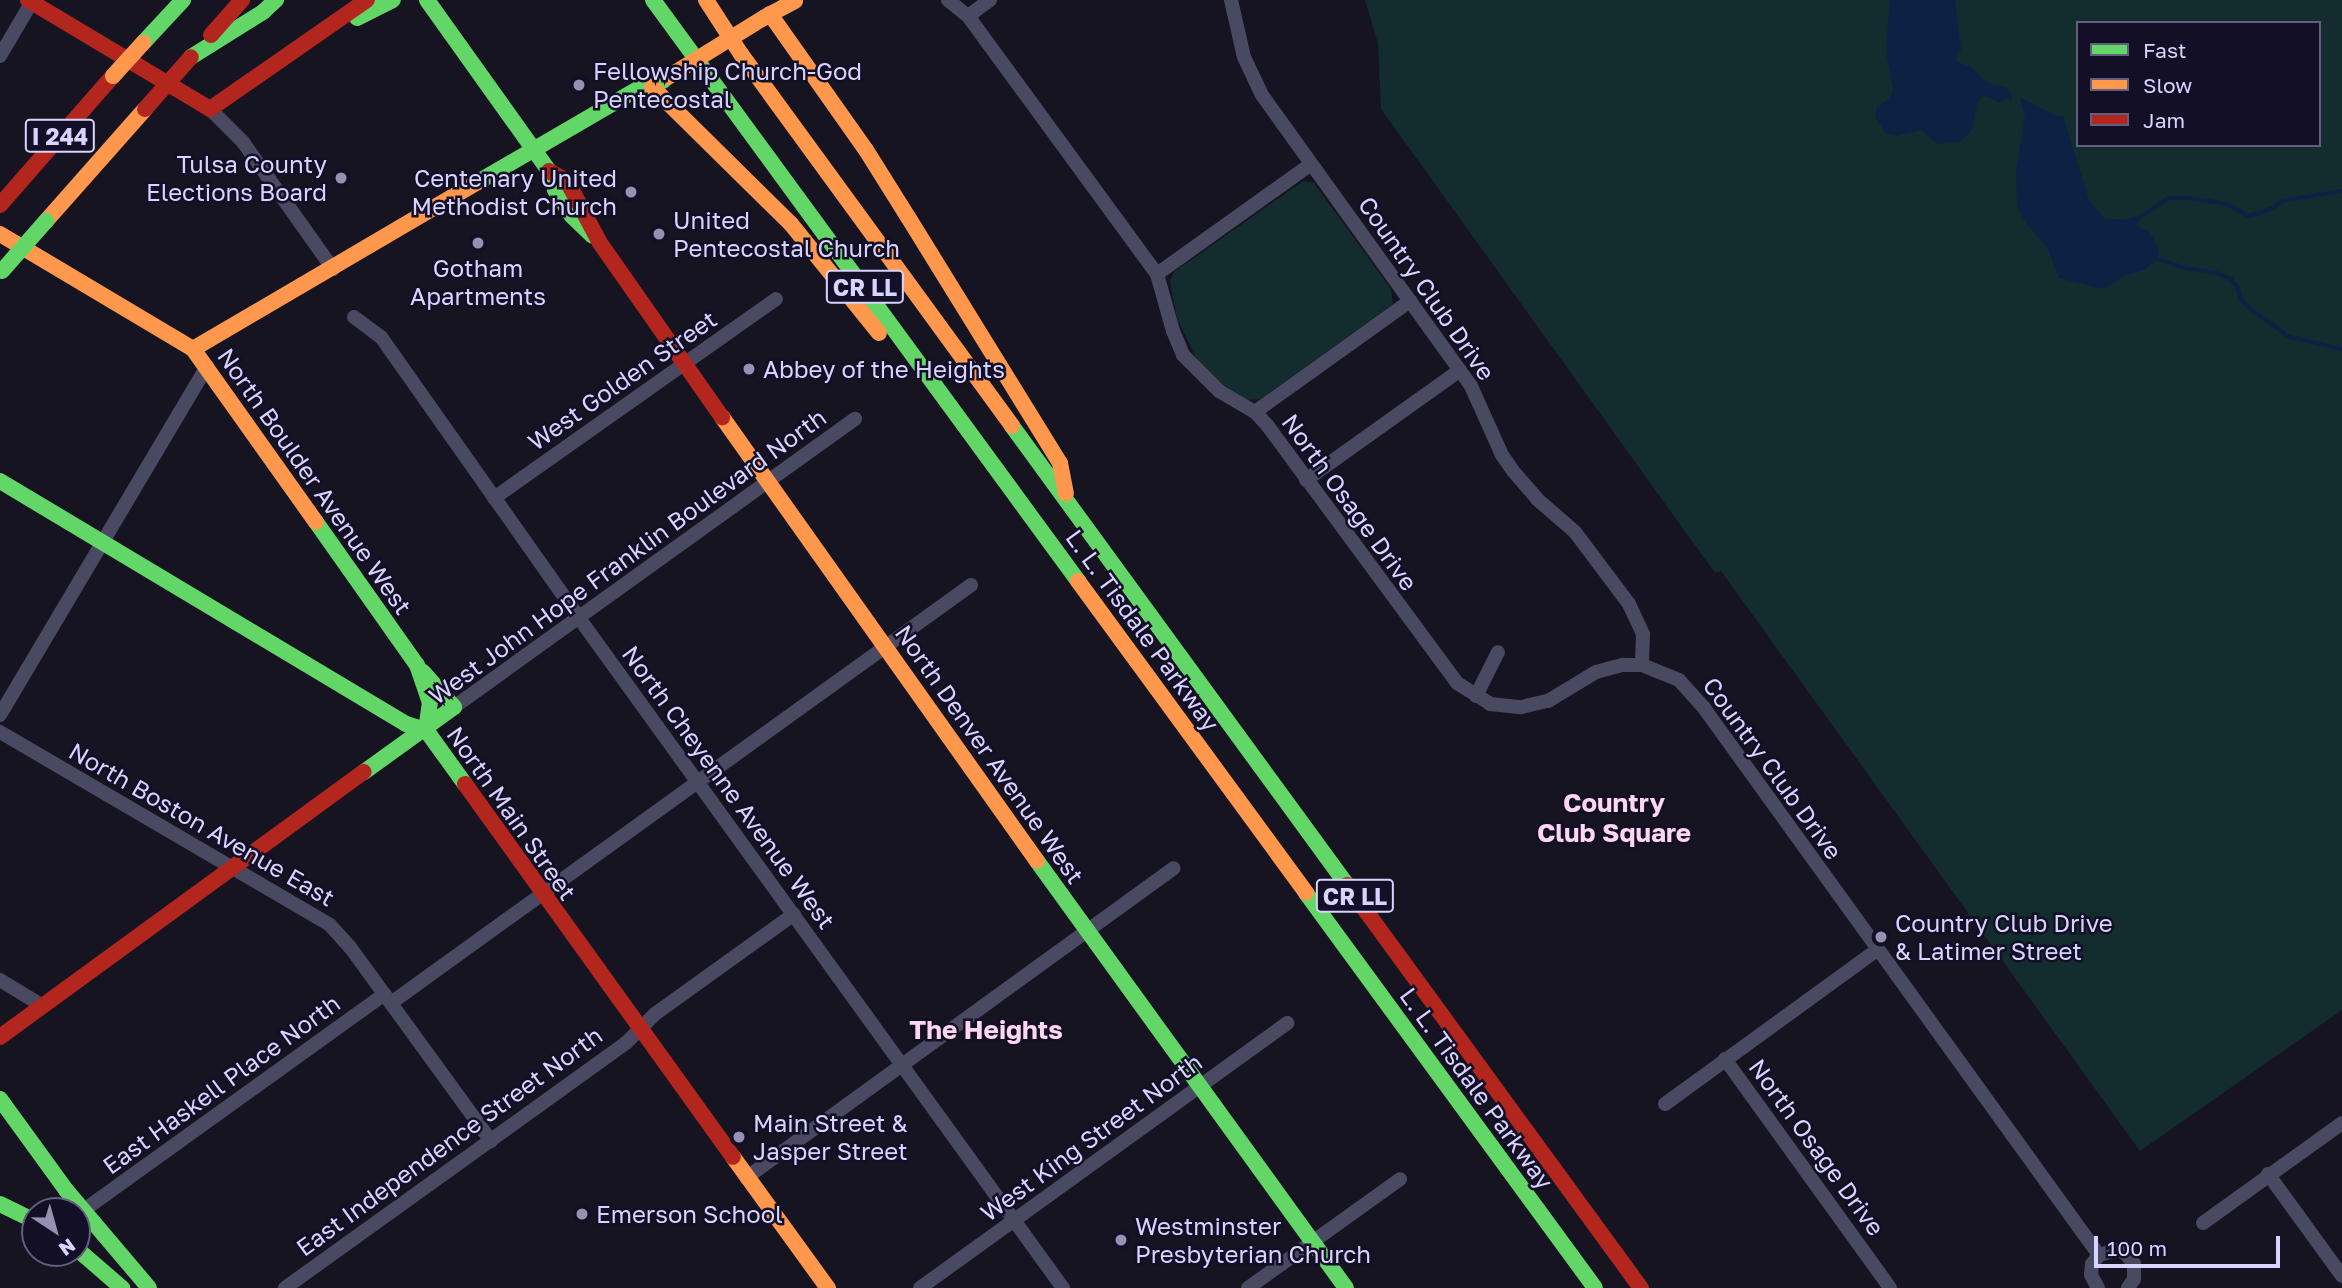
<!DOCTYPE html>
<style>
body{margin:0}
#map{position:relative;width:2342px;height:1288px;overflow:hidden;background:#161421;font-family:"Golos Text",sans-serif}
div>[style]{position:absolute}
.green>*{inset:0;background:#132c2d}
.water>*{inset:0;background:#0d2144}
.stream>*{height:3.5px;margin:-1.75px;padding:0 1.75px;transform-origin:1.75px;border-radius:1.75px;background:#0d2144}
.street>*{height:14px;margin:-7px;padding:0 7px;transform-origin:7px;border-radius:7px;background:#4a4962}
.fast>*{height:16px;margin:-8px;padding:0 8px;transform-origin:8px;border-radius:8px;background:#63d668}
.slow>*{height:16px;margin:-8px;padding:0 8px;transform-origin:8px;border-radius:8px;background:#ff974d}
.jam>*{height:16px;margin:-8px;padding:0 8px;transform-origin:8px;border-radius:8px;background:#b3261e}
.fast-bridge>*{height:16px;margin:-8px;padding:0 8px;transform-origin:8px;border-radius:8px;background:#63d668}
.slow-bridge>*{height:16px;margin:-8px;padding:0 8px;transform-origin:8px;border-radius:8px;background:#ff974d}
.jam-bridge>*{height:16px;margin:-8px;padding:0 8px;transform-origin:8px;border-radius:8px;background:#b3261e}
.dots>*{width:19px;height:19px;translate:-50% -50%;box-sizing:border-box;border:4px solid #130f26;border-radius:50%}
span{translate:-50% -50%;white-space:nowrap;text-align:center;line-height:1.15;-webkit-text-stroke:5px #130f26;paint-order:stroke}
.shield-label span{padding:2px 5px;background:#130f26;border:2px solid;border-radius:5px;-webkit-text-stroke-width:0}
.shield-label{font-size:23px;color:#d9d4ff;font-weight:700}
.poi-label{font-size:24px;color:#d9d4ff}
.left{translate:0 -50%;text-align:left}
.right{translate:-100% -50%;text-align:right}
.street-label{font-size:24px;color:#d9d4ff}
.neighbourhood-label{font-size:26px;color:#ffd6f0;font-weight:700}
.legend{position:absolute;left:2076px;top:21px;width:245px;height:126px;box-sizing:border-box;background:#130f26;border:2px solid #625e7d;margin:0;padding:9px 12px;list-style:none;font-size:21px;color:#d9d4ff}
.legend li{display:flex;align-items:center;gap:14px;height:35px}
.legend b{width:35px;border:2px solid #625e7d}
.north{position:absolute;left:21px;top:1197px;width:70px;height:70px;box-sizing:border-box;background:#130f26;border:2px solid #625e7d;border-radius:50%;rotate:144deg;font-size:19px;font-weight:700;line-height:28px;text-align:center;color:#d9d4ff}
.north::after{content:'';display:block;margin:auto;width:24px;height:32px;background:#9591b1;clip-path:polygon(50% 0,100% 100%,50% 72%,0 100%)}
.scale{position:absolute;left:2094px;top:1236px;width:186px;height:32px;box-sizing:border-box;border:4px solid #d9d4ff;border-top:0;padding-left:9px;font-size:21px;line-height:24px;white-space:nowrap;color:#d9d4ff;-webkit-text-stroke:5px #130f26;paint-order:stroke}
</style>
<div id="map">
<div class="green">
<i style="clip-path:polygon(evenodd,1365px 0,2342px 0,2342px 1010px,2140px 1151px,1721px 571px,1715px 573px,1381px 109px,1378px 44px,1365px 0,2078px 23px,2319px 23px,2319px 145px,2078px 145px,2078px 23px)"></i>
<i style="clip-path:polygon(1303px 181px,1314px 183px,1391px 289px,1393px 304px,1261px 399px,1247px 400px,1215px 379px,1198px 362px,1177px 318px,1170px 282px,1174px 272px)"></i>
</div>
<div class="water">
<i style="clip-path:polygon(1890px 0,1955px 0,1961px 51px,1957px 52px,1957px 62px,1971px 67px,1982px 79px,1993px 85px,2006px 87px,2012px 94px,2012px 101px,2007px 98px,1999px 103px,1990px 97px,1982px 96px,1977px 103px,1973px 128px,1960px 142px,1938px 144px,1921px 130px,1897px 136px,1886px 134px,1875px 116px,1877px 106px,1890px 98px,1893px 89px,1886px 51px)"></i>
<i style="clip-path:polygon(2020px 97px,2056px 116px,2063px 116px,2089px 200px,2104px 218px,2122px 220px,2145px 214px,2136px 225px,2150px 233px,2158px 247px,2158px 259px,2144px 270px,2124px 276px,2104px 289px,2059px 278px,2048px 249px,2026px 223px,2017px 206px,2016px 171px,2025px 117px)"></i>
</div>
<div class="stream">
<i style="left:2145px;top:214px;width:29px;rotate:-34deg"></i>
<i style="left:2169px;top:198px;width:19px"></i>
<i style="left:2188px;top:198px;width:40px;rotate:8.5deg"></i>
<i style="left:2228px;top:204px;width:24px;rotate:30deg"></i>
<i style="left:2249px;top:216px;width:26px;rotate:-18deg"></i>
<i style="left:2274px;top:208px;width:10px;rotate:-45deg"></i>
<i style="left:2281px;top:201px;width:62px;rotate:-9.3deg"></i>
<i style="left:2158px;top:259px;width:28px;rotate:18deg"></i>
<i style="left:2185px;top:268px;width:32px;rotate:9deg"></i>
<i style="left:2217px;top:273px;width:15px;rotate:23deg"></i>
<i style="left:2231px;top:279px;width:11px;rotate:49deg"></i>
<i style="left:2238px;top:287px;width:12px;rotate:76deg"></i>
<i style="left:2241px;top:299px;width:16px;rotate:45deg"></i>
<i style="left:2252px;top:310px;width:47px;rotate:35.4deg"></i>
<i style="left:2290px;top:337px;width:53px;rotate:13deg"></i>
</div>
<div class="street">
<i style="left:948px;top:0;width:26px;rotate:39deg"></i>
<i style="left:968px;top:16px;width:320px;rotate:53.8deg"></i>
<i style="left:1157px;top:274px;width:59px;rotate:74.3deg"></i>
<i style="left:1173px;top:331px;width:26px;rotate:67deg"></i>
<i style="left:1183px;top:355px;width:51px;rotate:45deg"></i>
<i style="left:1219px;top:391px;width:42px;rotate:30.3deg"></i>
<i style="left:1255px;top:412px;width:18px;rotate:47deg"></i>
<i style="left:1267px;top:425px;width:320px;rotate:53.6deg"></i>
<i style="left:1457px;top:683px;width:39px;rotate:32deg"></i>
<i style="left:1490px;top:704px;width:31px;rotate:6deg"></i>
<i style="left:1521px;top:707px;width:28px;rotate:-13deg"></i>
<i style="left:1548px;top:701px;width:56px;rotate:-31.1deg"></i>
<i style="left:1596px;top:672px;width:28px;rotate:-15deg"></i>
<i style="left:1623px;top:665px;width:19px"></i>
<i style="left:1642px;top:665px;width:40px;rotate:22deg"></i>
<i style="left:1679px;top:680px;width:38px;rotate:48deg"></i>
<i style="left:1704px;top:708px;width:675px;rotate:54.17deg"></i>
<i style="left:1231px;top:0;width:58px;rotate:77.2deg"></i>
<i style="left:1244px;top:57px;width:42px;rotate:64.7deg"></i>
<i style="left:1262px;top:95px;width:358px;rotate:54.3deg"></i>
<i style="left:1471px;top:386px;width:76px;rotate:65.8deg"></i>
<i style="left:1502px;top:455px;width:19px;rotate:55deg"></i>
<i style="left:1513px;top:471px;width:37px;rotate:49deg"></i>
<i style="left:1537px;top:499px;width:50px;rotate:41deg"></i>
<i style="left:1575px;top:532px;width:90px;rotate:53.1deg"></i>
<i style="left:1629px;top:604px;width:33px;rotate:65deg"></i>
<i style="left:1643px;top:634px;width:31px;rotate:92deg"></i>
<i style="left:968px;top:16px;width:27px;rotate:-36deg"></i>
<i style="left:0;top:56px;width:65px;rotate:-59.5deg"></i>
<i style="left:210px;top:109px;width:47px;rotate:45deg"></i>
<i style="left:243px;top:142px;width:156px;rotate:54.7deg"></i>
<i style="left:1157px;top:274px;width:189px;rotate:-35.5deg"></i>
<i style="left:354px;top:317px;width:34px;rotate:37deg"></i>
<i style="left:381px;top:337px;width:344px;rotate:54.8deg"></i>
<i style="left:579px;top:618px;width:827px;rotate:54.16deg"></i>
<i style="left:1255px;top:412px;width:191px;rotate:-35.6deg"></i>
<i style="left:1306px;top:480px;width:189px;rotate:-35.5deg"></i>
<i style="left:494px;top:498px;width:345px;rotate:-35.2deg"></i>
<i style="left:1476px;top:696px;width:49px;rotate:-63.4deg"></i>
<i style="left:454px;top:707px;width:494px;rotate:-35.7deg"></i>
<i style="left:0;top:715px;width:406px;rotate:-59.3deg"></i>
<i style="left:0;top:732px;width:382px;rotate:30.3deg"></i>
<i style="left:330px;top:925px;width:30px;rotate:48deg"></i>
<i style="left:350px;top:947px;width:240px;rotate:54deg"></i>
<i style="left:0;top:980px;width:50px;rotate:31.2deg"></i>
<i style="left:391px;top:1003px;width:715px;rotate:-35.78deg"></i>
<i style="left:1725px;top:1059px;width:282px;rotate:54.2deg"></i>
<i style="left:1665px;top:1104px;width:263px;rotate:-36deg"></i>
<i style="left:2268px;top:1174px;width:126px;rotate:54deg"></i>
<i style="left:746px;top:1178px;width:528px;rotate:-35.92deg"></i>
<i style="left:84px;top:1210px;width:370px;rotate:-35.7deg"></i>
<i style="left:2203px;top:1223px;width:171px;rotate:-35.7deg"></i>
<i style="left:285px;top:1288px;width:420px;rotate:-35.7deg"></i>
<i style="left:626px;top:1043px;width:41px;rotate:-45deg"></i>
<i style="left:655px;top:1014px;width:171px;rotate:-35.7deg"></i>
<i style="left:920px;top:1288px;width:453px;rotate:-35.8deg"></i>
<i style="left:1248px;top:1288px;width:187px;rotate:-35.6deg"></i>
<i style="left:2098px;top:1288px;width:15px;rotate:-118deg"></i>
<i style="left:2091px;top:1275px;width:11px;rotate:-85deg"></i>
<i style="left:2092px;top:1264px;width:11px;rotate:-52deg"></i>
<i style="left:2099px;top:1255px;width:18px;rotate:-16deg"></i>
<i style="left:2116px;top:1250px;width:8px;rotate:14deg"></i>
<i style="left:2124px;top:1252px;width:16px;rotate:50deg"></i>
<i style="left:2134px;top:1264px;width:15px;rotate:90deg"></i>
<i style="left:2134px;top:1279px;width:11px;rotate:124deg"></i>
</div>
<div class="fast">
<i style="left:427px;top:0;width:210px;rotate:54.5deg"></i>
<i style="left:549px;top:171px;width:20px;rotate:72deg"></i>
<i style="left:555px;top:190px;width:31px;rotate:57deg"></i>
<i style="left:572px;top:216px;width:28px;rotate:44deg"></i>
<i style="left:653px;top:0;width:720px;rotate:53.81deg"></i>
<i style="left:357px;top:18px;width:40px;rotate:-26.6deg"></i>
<i style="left:143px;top:43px;width:59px;rotate:-47.1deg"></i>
<i style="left:191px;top:57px;width:85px;rotate:-32deg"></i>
<i style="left:263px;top:12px;width:18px;rotate:-43deg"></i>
<i style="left:478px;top:182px;width:185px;rotate:-30.2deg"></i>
<i style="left:638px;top:89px;width:14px;rotate:-8deg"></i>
<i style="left:652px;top:87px;width:14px;rotate:-30deg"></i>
<i style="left:1012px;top:426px;width:568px;rotate:53.88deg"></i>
<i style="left:0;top:481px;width:473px;rotate:30.9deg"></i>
<i style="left:406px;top:724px;width:21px;rotate:17deg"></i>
<i style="left:426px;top:730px;width:67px;rotate:54.2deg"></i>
<i style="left:316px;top:522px;width:175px;rotate:54.8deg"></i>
<i style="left:417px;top:665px;width:39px;rotate:71deg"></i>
<i style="left:430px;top:702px;width:28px;rotate:98deg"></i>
<i style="left:364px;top:772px;width:111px;rotate:-35.8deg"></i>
<i style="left:454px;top:707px;width:47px;rotate:-131.5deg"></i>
<i style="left:1037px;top:861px;width:527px;rotate:54.11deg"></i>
<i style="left:1306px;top:893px;width:489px;rotate:53.8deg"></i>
<i style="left:0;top:1099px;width:112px;rotate:54deg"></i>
<i style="left:66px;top:1190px;width:128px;rotate:49.7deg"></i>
<i style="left:0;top:1204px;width:39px;rotate:26deg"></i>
<i style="left:77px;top:1249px;width:60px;rotate:40.9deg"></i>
</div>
<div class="slow">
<i style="left:706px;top:0;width:64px;rotate:57.1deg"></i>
<i style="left:741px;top:54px;width:460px;rotate:53.9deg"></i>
<i style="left:770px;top:14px;width:166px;rotate:54.8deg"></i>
<i style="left:866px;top:150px;width:79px;rotate:57.9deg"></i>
<i style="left:908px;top:217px;width:289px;rotate:58.3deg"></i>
<i style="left:1060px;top:463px;width:31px;rotate:79deg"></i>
<i style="left:765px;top:17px;width:34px;rotate:-28deg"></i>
<i style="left:652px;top:87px;width:195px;rotate:44.6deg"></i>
<i style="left:791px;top:224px;width:140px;rotate:51.1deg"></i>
<i style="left:46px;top:221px;width:149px;rotate:-48.5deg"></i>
<i style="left:0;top:234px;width:225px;rotate:30.8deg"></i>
<i style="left:193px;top:349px;width:212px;rotate:54.6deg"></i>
<i style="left:193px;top:349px;width:330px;rotate:-30.4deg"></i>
<i style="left:722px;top:417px;width:544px;rotate:54.65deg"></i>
<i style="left:1078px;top:581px;width:386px;rotate:53.8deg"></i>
<i style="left:733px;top:1157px;width:162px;rotate:54.1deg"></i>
</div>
<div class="jam">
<i style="left:28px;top:0;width:212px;rotate:30.9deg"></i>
<i style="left:210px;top:109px;width:191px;rotate:-34.8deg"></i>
<i style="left:211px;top:35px;width:47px;rotate:-48.5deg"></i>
<i style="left:549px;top:171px;width:21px;rotate:29deg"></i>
<i style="left:567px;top:181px;width:70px;rotate:62deg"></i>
<i style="left:600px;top:243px;width:213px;rotate:55deg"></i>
<i style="left:0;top:205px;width:171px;rotate:-48.8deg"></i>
<i style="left:465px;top:784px;width:459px;rotate:54.3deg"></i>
<i style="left:1347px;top:885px;width:499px;rotate:53.9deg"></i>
<i style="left:0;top:1037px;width:450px;rotate:-36.1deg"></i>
</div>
<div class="fast-bridge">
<i style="left:2px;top:271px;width:67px;rotate:-48.7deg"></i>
</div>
<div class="slow-bridge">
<i style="left:113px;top:76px;width:45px;rotate:-47.7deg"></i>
<i style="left:668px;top:77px;width:114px;rotate:-31.7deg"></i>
</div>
<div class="jam-bridge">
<i style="left:145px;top:109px;width:69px;rotate:-48.5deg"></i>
</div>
<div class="dots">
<i style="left:579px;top:85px;background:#9591b1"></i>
<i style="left:341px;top:178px;background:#9591b1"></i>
<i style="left:631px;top:192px;background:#9591b1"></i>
<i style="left:659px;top:234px;background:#9591b1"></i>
<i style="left:478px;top:243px;background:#9591b1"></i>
<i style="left:749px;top:369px;background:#9591b1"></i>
<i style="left:1881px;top:937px;background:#9591b1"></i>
<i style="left:739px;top:1137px;background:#9591b1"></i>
<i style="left:582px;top:1214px;background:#9591b1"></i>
<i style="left:1121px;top:1240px;background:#9591b1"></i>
</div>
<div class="shield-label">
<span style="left:60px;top:136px">I 244</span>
<span style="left:865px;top:287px">CR LL</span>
<span style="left:1355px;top:896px">CR LL</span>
</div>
<div class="poi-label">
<span class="left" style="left:593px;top:85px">Fellowship Church-God<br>Pentecostal</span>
<span class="right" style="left:327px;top:178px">Tulsa County<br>Elections Board</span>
<span class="right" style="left:617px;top:192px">Centenary United<br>Methodist Church</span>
<span class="left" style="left:673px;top:234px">United<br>Pentecostal Church</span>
<span style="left:478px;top:282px">Gotham<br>Apartments</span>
<span class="left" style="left:763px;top:369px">Abbey of the Heights</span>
<span class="left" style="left:1895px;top:937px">Country Club Drive<br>&amp; Latimer Street</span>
<span class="left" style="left:753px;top:1137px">Main Street &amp;<br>Jasper Street</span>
<span class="left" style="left:596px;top:1214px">Emerson School</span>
<span class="left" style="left:1135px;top:1240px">Westminster<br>Presbyterian Church</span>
</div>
<div class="street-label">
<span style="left:1427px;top:288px;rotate:55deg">Country Club Drive</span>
<span style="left:622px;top:380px;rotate:-35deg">West Golden Street</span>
<span style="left:315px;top:481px;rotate:55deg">North Boulder Avenue West</span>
<span style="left:1350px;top:502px;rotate:54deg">North Osage Drive</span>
<span style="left:627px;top:556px;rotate:-36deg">West John Hope Franklin Boulevard North</span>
<span style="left:1143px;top:630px;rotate:54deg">L. L. Tisdale Parkway</span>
<span style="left:990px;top:754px;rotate:55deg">North Denver Avenue West</span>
<span style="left:1773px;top:768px;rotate:54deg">Country Club Drive</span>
<span style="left:729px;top:787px;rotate:54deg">North Cheyenne Avenue West</span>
<span style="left:512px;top:813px;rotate:55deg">North Main Street</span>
<span style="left:202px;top:824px;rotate:30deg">North Boston Avenue East</span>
<span style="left:221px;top:1084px;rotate:-36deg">East Haskell Place North</span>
<span style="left:1477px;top:1088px;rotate:54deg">L. L. Tisdale Parkway</span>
<span style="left:1091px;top:1137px;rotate:-36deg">West King Street North</span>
<span style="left:449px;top:1141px;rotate:-36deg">East Independence Street North</span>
<span style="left:1817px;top:1147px;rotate:54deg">North Osage Drive</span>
</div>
<div class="neighbourhood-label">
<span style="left:1614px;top:818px">Country<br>Club Square</span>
<span style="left:986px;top:1030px">The Heights</span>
</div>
<ul class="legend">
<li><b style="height:9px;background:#63d668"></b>Fast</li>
<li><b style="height:9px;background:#ff974d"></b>Slow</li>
<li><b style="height:9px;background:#b3261e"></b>Jam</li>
</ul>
<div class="north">N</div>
<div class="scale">100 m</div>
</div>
